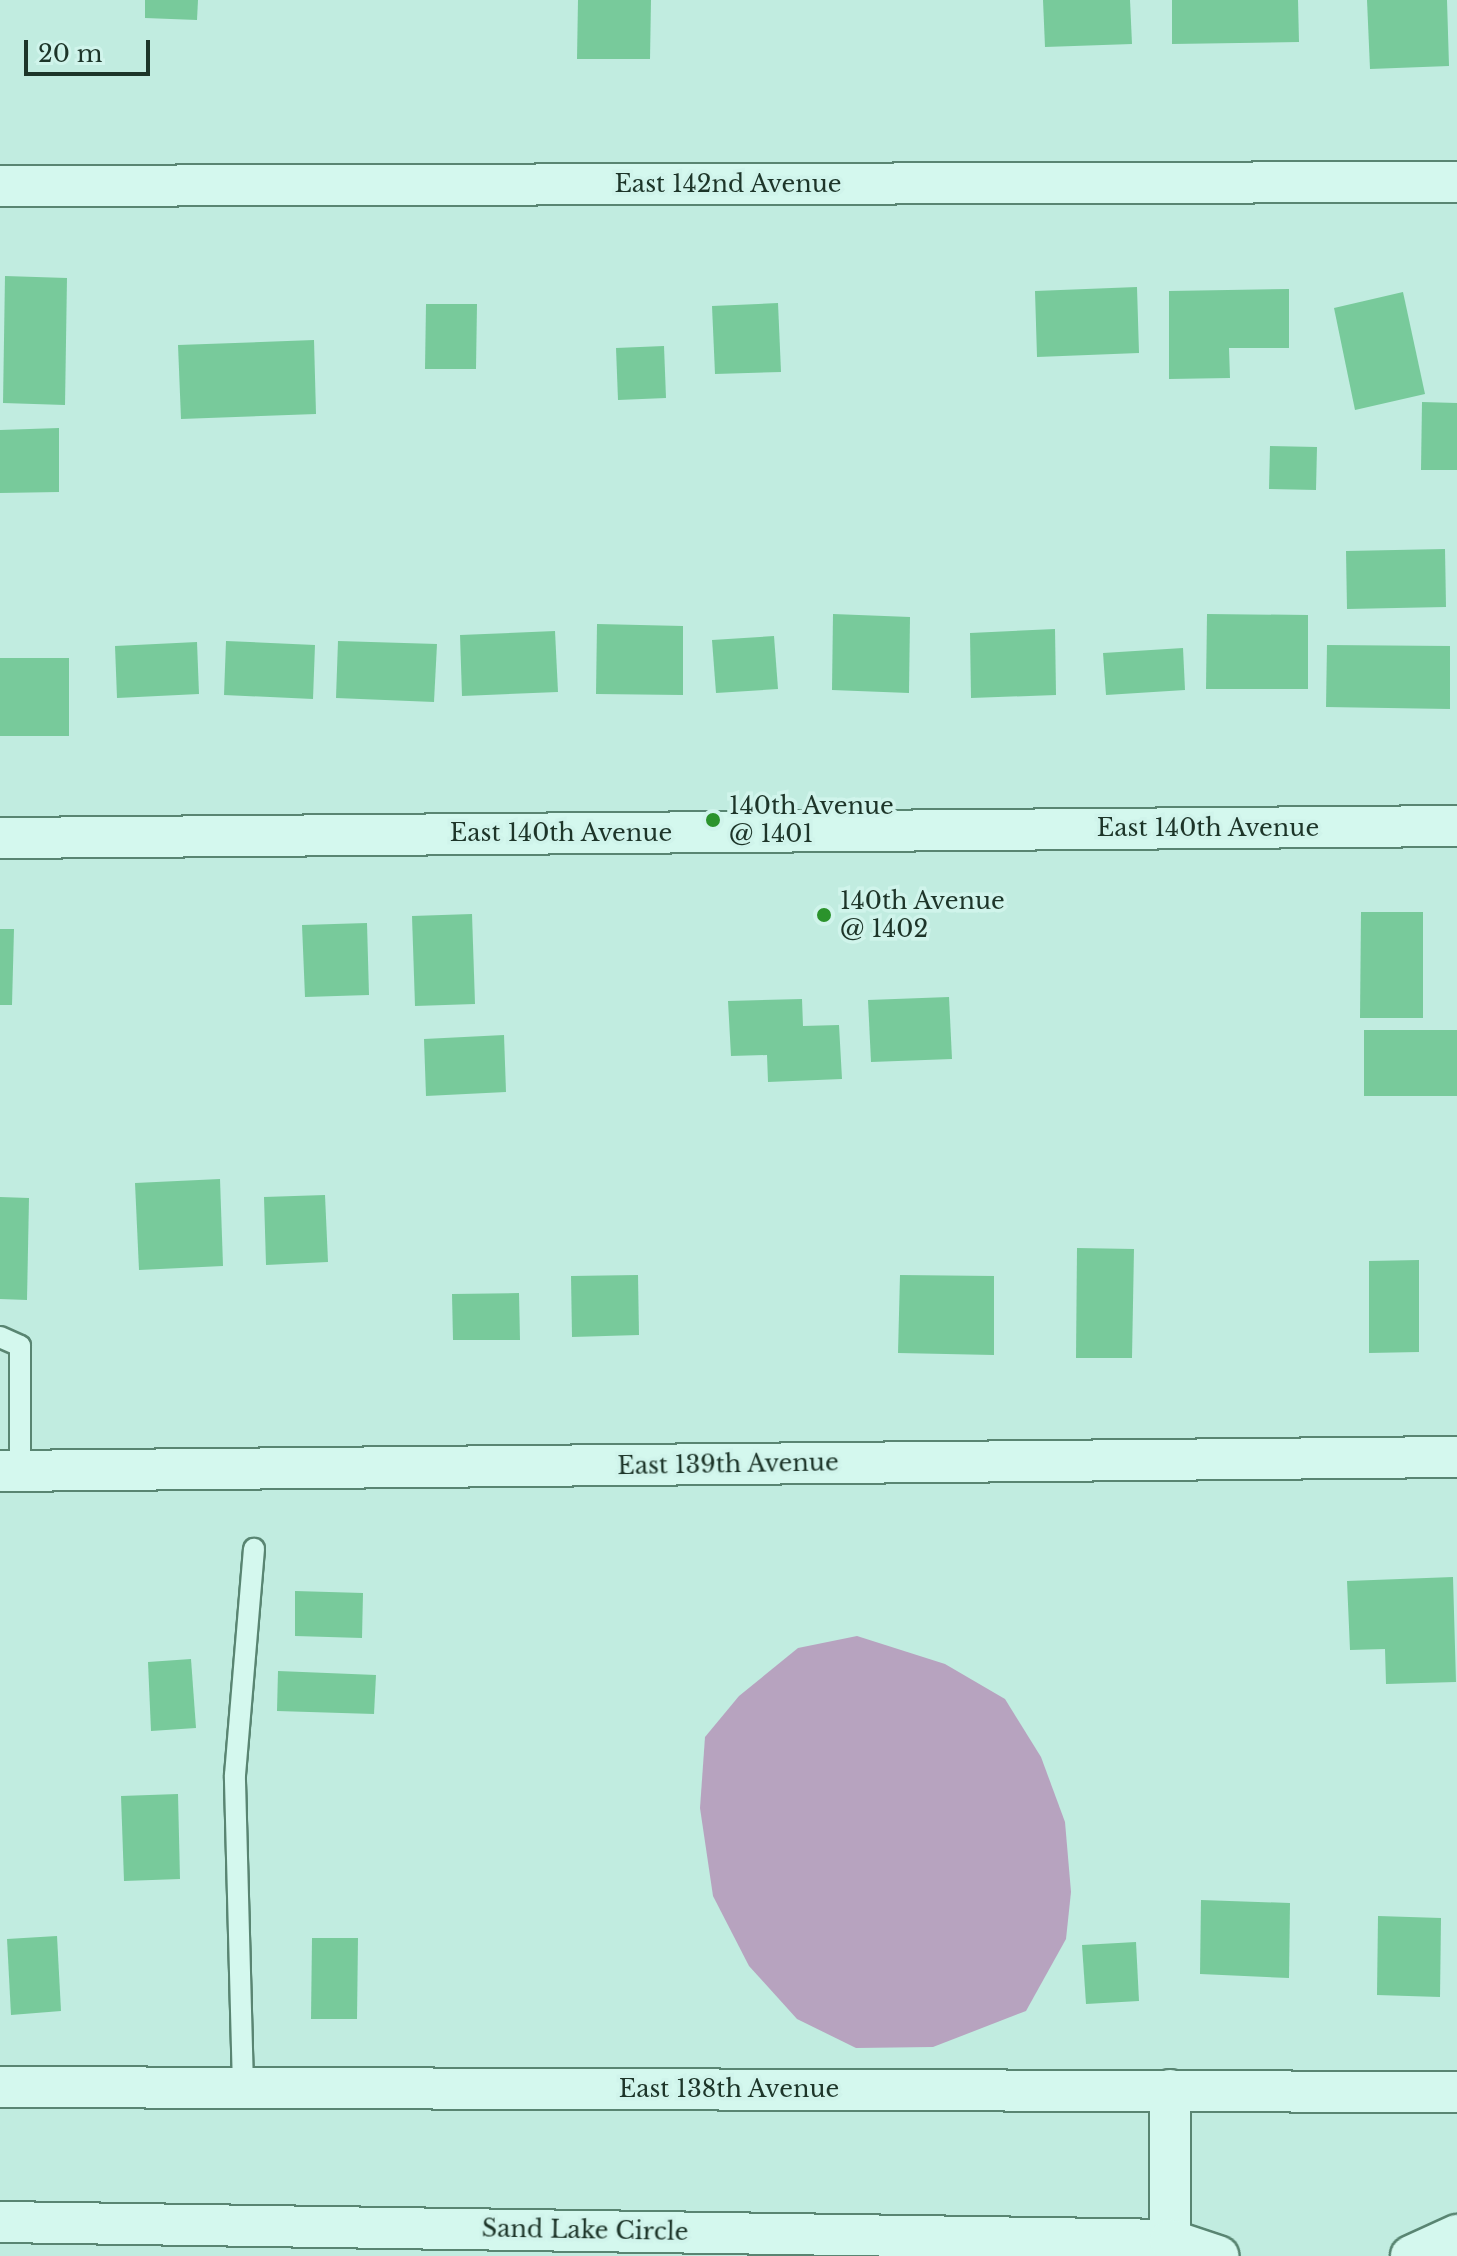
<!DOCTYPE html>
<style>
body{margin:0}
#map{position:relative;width:1457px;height:2256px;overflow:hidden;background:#c1ece0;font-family:"Libre Baskerville",serif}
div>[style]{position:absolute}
.water>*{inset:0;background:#b7a3bf}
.building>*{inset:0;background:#78ca9b}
.roads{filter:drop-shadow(2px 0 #598572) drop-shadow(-2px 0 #598572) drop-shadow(0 2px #598572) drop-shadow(0 -2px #598572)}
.service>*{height:20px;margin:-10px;padding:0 10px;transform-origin:10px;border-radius:10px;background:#d4f8ee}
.minor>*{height:40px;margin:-20px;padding:0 20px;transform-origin:20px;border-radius:20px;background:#d4f8ee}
.dots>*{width:22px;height:22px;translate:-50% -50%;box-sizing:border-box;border:4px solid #d0f4eb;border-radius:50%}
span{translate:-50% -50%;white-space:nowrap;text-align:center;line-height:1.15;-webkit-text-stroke:7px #d0f4eb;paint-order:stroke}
.street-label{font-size:24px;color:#1d3529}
.poi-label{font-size:24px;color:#1d3529}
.left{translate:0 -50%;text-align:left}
.scale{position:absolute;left:24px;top:40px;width:126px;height:36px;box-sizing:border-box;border:4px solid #1d3529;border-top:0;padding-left:10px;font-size:24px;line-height:28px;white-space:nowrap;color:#1d3529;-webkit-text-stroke:6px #d0f4eb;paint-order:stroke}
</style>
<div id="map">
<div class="water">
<i style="clip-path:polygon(857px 1636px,945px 1664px,1005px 1699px,1041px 1757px,1065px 1822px,1071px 1892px,1066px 1939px,1026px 2011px,933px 2047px,856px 2048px,797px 2019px,749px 1966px,713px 1896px,700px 1808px,705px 1737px,739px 1696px,798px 1648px)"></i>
</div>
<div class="building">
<i style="clip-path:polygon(145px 0,198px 0,197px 20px,145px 18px)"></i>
<i style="clip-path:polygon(578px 0,651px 0,650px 59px,577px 59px)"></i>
<i style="clip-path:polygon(1043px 0,1130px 0,1132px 44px,1045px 47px)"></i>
<i style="clip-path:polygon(1172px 0,1298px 0,1299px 42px,1172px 44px)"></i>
<i style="clip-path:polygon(1367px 0,1447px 0,1449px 66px,1370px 69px)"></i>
<i style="clip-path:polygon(5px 276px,67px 278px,65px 405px,3px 403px)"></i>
<i style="clip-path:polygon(1137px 287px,1139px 353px,1037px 357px,1035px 291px)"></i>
<i style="clip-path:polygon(1289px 289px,1289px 348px,1229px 348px,1230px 378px,1169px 379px,1169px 291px)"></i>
<i style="clip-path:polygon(1403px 292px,1425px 394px,1355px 410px,1334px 308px)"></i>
<i style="clip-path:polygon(778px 303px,781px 372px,715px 374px,712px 306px)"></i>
<i style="clip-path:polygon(426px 304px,477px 304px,476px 369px,425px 369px)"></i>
<i style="clip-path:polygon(314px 340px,316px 414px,181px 419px,178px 345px)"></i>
<i style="clip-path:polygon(664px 346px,666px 398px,618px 400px,616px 348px)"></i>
<i style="clip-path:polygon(1422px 402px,1457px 403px,1457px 470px,1421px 470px)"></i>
<i style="clip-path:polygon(59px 428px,59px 492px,0 493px,0 430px)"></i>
<i style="clip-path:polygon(1270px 446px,1317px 447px,1316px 490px,1269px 489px)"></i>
<i style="clip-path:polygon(1445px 549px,1446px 607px,1347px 609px,1346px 551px)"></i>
<i style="clip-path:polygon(833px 614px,910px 617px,909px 693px,832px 690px)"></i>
<i style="clip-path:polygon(1207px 614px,1308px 615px,1308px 689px,1206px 689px)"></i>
<i style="clip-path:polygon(597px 624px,683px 626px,683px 695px,596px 694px)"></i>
<i style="clip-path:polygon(1055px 629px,1056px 695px,971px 698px,970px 633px)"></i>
<i style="clip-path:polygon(555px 631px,558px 692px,462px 696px,460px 635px)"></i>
<i style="clip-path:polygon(774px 636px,778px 689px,716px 693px,712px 640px)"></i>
<i style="clip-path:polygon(226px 641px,315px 645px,313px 699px,224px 695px)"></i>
<i style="clip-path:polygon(338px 641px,437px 644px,434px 702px,336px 698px)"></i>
<i style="clip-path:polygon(197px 642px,199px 694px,117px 698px,115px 646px)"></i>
<i style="clip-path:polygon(1327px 645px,1450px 646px,1450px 709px,1326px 707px)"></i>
<i style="clip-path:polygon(1183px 648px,1185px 690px,1106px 695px,1103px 653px)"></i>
<i style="clip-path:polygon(0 658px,69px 658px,69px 736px,0 736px)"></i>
<i style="clip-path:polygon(1361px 912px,1423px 912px,1423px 1018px,1360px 1018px)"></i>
<i style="clip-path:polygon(472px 914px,475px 1004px,415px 1006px,412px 916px)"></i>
<i style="clip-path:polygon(367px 923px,369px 995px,305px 997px,302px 925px)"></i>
<i style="clip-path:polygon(0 929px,14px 929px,12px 1005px,0 1005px)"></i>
<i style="clip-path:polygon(949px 997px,952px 1059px,871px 1062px,868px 1000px)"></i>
<i style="clip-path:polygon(802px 999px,803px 1026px,839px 1025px,842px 1079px,768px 1082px,767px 1055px,731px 1056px,728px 1001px)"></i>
<i style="clip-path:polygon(1364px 1030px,1457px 1030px,1457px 1096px,1364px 1096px)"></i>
<i style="clip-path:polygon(504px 1035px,506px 1092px,426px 1096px,424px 1039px)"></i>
<i style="clip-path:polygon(220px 1179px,223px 1266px,139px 1270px,135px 1183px)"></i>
<i style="clip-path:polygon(325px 1195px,328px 1262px,266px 1265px,264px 1197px)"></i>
<i style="clip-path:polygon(0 1197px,29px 1198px,27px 1300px,0 1299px)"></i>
<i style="clip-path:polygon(1077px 1248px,1134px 1249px,1132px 1358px,1076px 1358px)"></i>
<i style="clip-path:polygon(1419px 1260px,1419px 1352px,1369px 1353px,1369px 1261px)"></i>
<i style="clip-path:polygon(638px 1275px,639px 1335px,572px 1337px,571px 1276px)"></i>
<i style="clip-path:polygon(900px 1275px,994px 1276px,994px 1355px,898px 1353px)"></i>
<i style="clip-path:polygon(519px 1293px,520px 1340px,453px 1340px,452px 1294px)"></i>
<i style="clip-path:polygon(1453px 1577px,1456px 1682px,1386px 1684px,1385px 1649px,1350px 1650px,1347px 1581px)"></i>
<i style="clip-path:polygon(295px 1591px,363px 1593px,362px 1638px,295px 1636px)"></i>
<i style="clip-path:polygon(191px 1659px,196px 1728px,151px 1731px,148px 1662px)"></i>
<i style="clip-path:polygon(278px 1671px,376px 1675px,374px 1714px,277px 1711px)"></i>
<i style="clip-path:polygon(178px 1794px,180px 1879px,124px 1881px,121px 1796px)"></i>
<i style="clip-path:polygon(1201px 1900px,1290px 1903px,1289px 1978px,1200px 1974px)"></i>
<i style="clip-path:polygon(1378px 1916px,1441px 1918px,1440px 1997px,1377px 1995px)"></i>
<i style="clip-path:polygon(57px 1936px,61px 2011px,11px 2015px,7px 1939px)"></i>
<i style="clip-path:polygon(312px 1938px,358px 1938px,357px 2019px,311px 2019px)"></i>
<i style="clip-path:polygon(1136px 1942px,1139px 2001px,1086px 2004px,1082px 1945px)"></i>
</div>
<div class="roads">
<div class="service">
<i style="left:0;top:1337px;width:22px;rotate:24deg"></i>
<i style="left:20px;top:1346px;width:125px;rotate:90deg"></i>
<i style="left:243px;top:2087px;width:312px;rotate:-91.5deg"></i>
<i style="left:235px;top:1775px;width:227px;rotate:-85.2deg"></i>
</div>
<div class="minor">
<i style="left:0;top:186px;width:1457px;rotate:-0.16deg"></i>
<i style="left:0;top:838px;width:1457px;rotate:-0.47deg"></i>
<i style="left:0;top:1471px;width:1457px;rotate:-0.55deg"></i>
<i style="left:0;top:2087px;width:1457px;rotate:0.2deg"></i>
<i style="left:1170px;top:2090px;width:150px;rotate:90deg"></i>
<i style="left:0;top:2222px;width:1170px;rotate:0.88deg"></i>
<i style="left:1170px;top:2240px;width:51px;rotate:18.4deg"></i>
<i style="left:1411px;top:2256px;width:51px;rotate:-24.5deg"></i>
</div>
</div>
<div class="dots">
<i style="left:713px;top:820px;background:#2b932c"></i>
<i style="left:824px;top:915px;background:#2b932c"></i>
</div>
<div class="street-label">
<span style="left:728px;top:184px">East 142nd Avenue</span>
<span style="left:1208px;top:828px">East 140th Avenue</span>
<span style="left:561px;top:833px">East 140th Avenue</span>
<span style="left:728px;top:1464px;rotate:-1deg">East 139th Avenue</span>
<span style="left:729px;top:2089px">East 138th Avenue</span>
<span style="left:585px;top:2230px;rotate:1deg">Sand Lake Circle</span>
</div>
<div class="poi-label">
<span class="left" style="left:729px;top:820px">140th Avenue<br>@ 1401</span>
<span class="left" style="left:840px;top:915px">140th Avenue<br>@ 1402</span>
</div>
<div class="scale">20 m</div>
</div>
